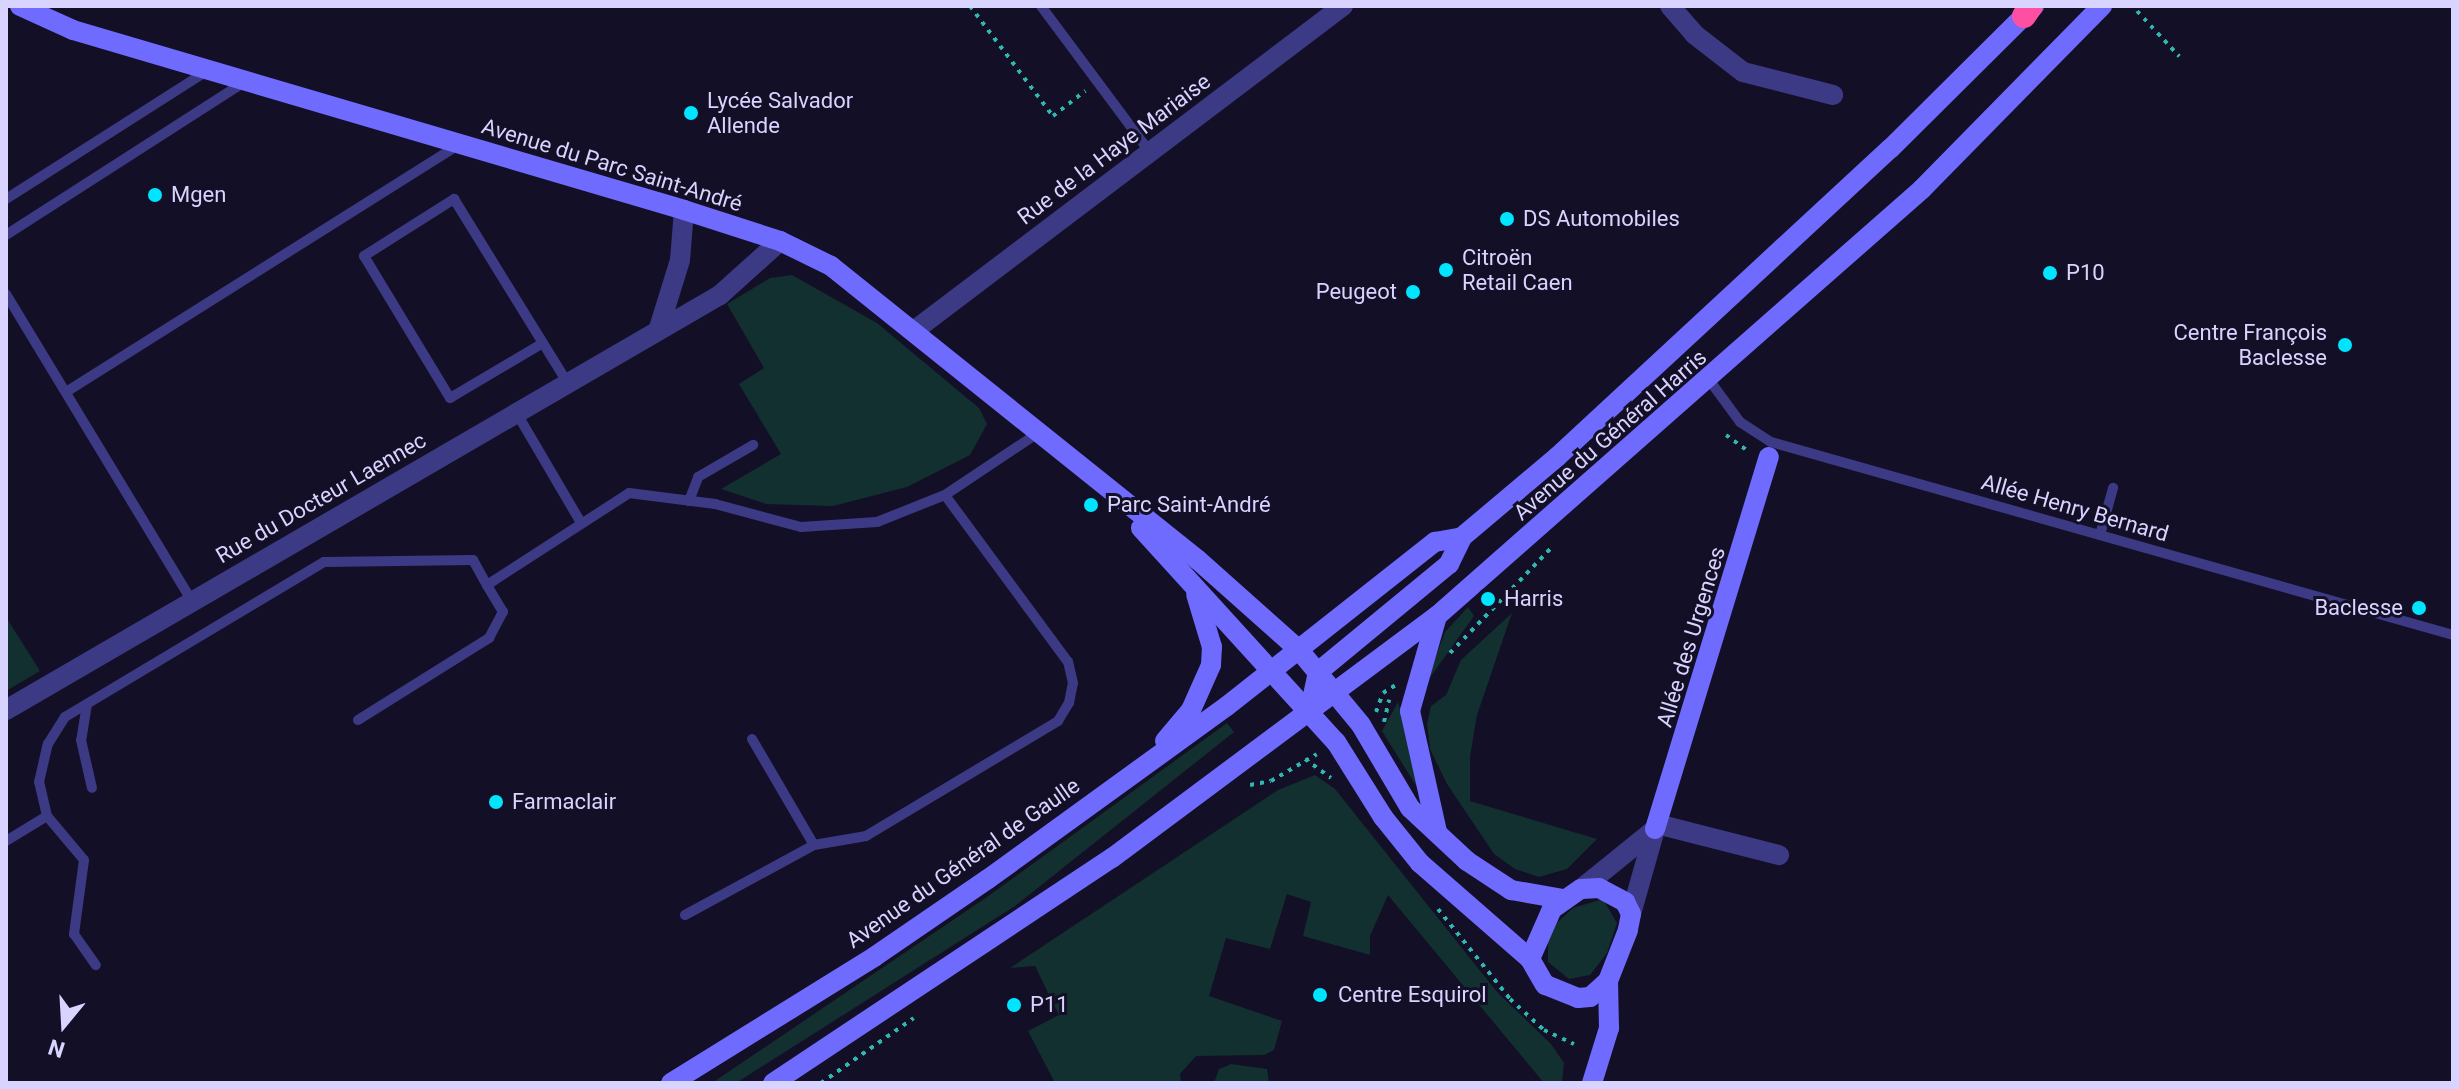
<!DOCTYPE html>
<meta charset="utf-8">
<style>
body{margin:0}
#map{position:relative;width:2459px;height:1089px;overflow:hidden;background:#130f26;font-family:Roboto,sans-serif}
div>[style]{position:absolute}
.green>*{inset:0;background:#12302f}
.path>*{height:4px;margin-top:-2px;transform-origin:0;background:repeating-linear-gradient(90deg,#2fb8b0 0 4px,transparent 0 10px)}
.lane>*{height:10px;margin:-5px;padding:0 5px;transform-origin:5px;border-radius:5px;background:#3d3a85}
.street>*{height:20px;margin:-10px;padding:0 10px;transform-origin:10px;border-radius:10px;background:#3d3a85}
.secondary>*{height:20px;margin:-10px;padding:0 10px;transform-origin:10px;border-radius:10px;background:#6f6bff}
.highway>*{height:24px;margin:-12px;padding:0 12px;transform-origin:12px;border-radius:12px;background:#ff4fa3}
.dots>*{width:22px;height:22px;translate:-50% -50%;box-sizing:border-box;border:4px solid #130f26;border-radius:50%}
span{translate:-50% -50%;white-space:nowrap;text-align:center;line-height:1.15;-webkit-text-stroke:6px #130f26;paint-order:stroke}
.poi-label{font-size:22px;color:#d9d4ff}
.left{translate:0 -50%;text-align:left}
.right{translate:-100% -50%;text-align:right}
.street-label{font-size:22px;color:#d9d4ff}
.frame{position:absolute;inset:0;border:8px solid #d9d4ff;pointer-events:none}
.north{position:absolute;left:24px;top:985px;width:80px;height:80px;-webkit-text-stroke:6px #130f26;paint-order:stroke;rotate:198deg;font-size:22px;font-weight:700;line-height:32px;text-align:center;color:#d9d4ff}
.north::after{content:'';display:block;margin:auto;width:28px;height:36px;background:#d9d4ff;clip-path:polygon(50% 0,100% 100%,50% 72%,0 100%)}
</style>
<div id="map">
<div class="green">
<i style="clip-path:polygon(792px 275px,877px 323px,979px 408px,987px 424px,970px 455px,907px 487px,833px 506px,766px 504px,721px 489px,781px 454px,739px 384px,764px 368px,727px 304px,770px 278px)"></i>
<i style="clip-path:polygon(1468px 607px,1474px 616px,1426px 683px,1445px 632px)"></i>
<i style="clip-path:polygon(1512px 613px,1477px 715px,1470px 757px,1470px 801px,1597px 839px,1567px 869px,1539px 877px,1515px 869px,1494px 854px,1447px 784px,1430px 749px,1427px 724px,1431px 706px,1446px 695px,1461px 660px)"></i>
<i style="clip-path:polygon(6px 617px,40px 671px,6px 691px)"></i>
<i style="clip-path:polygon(1398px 702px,1418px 783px,1417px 787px,1382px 731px)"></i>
<i style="clip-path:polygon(1227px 723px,1234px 732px,1015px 906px,736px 1083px,712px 1083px,987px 897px)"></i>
<i style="clip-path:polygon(1315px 775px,1335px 789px,1497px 992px,1551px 1044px,1564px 1063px,1562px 1083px,1544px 1083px,1388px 895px,1370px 936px,1370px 955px,1303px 936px,1311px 902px,1287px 894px,1270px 949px,1226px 938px,1209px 996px,1282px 1021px,1274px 1050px,1264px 1055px,1196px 1056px,1180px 1074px,1181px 1083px,1055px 1083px,1028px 1031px,1059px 1015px,1035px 966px,1010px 968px,1278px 790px)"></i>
<i style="clip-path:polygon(1603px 899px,1617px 923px,1607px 953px,1590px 975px,1569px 979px,1548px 962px,1548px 931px,1573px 908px)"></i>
<i style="clip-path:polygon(1231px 1064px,1267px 1069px,1269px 1083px,1214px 1083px,1219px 1069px)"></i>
</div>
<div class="path">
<i style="left:970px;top:6px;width:138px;rotate:53deg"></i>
<i style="left:1053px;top:116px;width:41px;rotate:-38deg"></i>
<i style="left:2137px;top:11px;width:62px;rotate:47deg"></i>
<i style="left:1726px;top:435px;width:26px;rotate:36deg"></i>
<i style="left:1450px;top:653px;width:147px;rotate:-46.1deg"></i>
<i style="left:1376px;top:712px;width:20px;rotate:-70deg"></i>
<i style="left:1383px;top:693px;width:15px;rotate:-32deg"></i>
<i style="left:1384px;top:722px;width:23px;rotate:-77deg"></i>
<i style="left:1305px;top:759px;width:32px;rotate:36deg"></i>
<i style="left:1250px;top:785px;width:21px;rotate:-11deg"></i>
<i style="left:1271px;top:781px;width:53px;rotate:-30.4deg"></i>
<i style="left:1438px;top:909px;width:115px;rotate:51.3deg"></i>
<i style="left:1510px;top:999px;width:46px;rotate:42.4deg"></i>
<i style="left:1544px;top:1030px;width:33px;rotate:25deg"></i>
<i style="left:821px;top:1083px;width:113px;rotate:-35deg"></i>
</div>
<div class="lane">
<i style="left:1041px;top:6px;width:182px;rotate:53.3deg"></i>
<i style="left:6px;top:199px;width:238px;rotate:-32.5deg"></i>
<i style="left:6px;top:235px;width:285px;rotate:-32.7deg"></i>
<i style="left:6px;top:294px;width:359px;rotate:58.8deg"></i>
<i style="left:543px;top:343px;width:108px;rotate:149.4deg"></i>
<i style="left:450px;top:398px;width:166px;rotate:-121.2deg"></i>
<i style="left:364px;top:256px;width:107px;rotate:-32.3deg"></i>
<i style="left:454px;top:199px;width:215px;rotate:58.3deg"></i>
<i style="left:1710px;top:381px;width:51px;rotate:53.8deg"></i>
<i style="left:1740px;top:422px;width:37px;rotate:33deg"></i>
<i style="left:1771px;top:442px;width:709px;rotate:15.8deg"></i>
<i style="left:66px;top:392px;width:466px;rotate:-32.2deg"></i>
<i style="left:516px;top:412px;width:129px;rotate:59.6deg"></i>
<i style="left:689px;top:501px;width:26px;rotate:-69deg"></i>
<i style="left:698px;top:477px;width:64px;rotate:-30.2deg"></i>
<i style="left:2100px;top:535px;width:49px;rotate:-74.5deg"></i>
<i style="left:87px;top:704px;width:36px;rotate:99deg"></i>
<i style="left:81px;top:740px;width:49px;rotate:77.1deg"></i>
<i style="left:358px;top:720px;width:155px;rotate:-32deg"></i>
<i style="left:489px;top:638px;width:30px;rotate:-62deg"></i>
<i style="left:503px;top:612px;width:31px;rotate:-121deg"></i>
<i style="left:752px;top:739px;width:123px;rotate:59.7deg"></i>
<i style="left:47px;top:816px;width:57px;rotate:49.9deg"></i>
<i style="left:84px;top:860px;width:75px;rotate:97.7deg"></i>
<i style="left:74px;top:934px;width:38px;rotate:55deg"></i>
<i style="left:6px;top:841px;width:48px;rotate:-31.4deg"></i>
<i style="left:47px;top:816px;width:35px;rotate:-103deg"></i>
<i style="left:39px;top:782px;width:39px;rotate:-77deg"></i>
<i style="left:48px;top:744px;width:32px;rotate:-58deg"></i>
<i style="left:65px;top:717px;width:302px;rotate:-30.9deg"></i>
<i style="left:324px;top:562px;width:149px;rotate:-0.8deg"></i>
<i style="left:473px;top:560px;width:29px;rotate:61deg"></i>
<i style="left:487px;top:585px;width:169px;rotate:-32.9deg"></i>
<i style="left:629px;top:493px;width:87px;rotate:7.3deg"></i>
<i style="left:715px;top:504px;width:89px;rotate:15deg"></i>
<i style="left:801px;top:527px;width:76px;rotate:-3.8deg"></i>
<i style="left:877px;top:522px;width:73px;rotate:-21.7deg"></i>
<i style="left:945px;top:495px;width:112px;rotate:-33.7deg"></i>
<i style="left:685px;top:915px;width:147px;rotate:-28.5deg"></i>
<i style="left:814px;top:845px;width:53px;rotate:-9.8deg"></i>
<i style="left:866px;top:836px;width:224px;rotate:-30.9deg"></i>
<i style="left:1058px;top:721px;width:21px;rotate:-59deg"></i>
<i style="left:1069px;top:703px;width:20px;rotate:-79deg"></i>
<i style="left:1073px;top:683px;width:22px;rotate:-103deg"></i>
<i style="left:1068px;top:662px;width:207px;rotate:-126.4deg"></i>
</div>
<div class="street">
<i style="left:1670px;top:6px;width:37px;rotate:49deg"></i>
<i style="left:1694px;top:34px;width:62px;rotate:37.8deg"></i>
<i style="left:1743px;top:72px;width:93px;rotate:14.3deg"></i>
<i style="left:659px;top:328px;width:71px;rotate:-72.8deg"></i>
<i style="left:680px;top:260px;width:50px;rotate:-85.4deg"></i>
<i style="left:915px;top:330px;width:537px;rotate:-37.13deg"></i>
<i style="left:6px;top:710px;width:826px;rotate:-30.17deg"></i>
<i style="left:720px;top:295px;width:81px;rotate:-42deg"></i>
<i style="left:1657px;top:824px;width:126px;rotate:14.3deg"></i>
<i style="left:1581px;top:889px;width:95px;rotate:-39deg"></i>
<i style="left:1631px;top:914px;width:88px;rotate:-74.2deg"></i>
</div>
<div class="secondary">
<i style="left:20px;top:6px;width:58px;rotate:24.4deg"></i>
<i style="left:73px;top:30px;width:637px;rotate:16.41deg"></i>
<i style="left:684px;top:210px;width:101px;rotate:17.9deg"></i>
<i style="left:780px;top:241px;width:57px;rotate:26.1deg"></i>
<i style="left:831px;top:266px;width:470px;rotate:38.7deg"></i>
<i style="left:1198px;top:560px;width:135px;rotate:41.7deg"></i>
<i style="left:1299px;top:650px;width:97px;rotate:50.4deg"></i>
<i style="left:1361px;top:725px;width:96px;rotate:59.4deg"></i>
<i style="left:1410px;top:808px;width:78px;rotate:42.9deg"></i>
<i style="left:1467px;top:861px;width:53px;rotate:33.4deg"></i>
<i style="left:1511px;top:890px;width:53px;rotate:9.8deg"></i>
<i style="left:1141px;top:528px;width:290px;rotate:47.7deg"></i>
<i style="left:1336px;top:742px;width:89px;rotate:57.9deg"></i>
<i style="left:1383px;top:817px;width:59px;rotate:51.2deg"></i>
<i style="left:1420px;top:863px;width:146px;rotate:41.1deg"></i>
<i style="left:1437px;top:616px;width:99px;rotate:105.9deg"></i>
<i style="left:1410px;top:711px;width:124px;rotate:77.4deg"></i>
<i style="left:1309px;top:714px;width:43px;rotate:-77.9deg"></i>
<i style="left:1318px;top:672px;width:170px;rotate:-39.5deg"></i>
<i style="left:1449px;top:564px;width:30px;rotate:-64deg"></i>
<i style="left:1462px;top:537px;width:124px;rotate:-40.1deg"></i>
<i style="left:1557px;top:457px;width:454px;rotate:-42.8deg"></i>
<i style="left:1890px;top:149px;width:203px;rotate:-44.8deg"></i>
<i style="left:1165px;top:741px;width:40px;rotate:-50deg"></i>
<i style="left:1191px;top:710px;width:49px;rotate:-66deg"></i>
<i style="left:1211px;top:665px;width:18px;rotate:-87deg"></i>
<i style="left:1212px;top:647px;width:55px;rotate:-106.8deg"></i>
<i style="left:1655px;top:829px;width:389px;rotate:-73deg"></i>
<i style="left:1599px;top:888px;width:30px;rotate:28deg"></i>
<i style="left:1625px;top:902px;width:13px;rotate:63deg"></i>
<i style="left:1631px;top:914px;width:16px;rotate:101deg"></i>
<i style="left:1628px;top:930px;width:55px;rotate:111.4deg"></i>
<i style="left:1608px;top:981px;width:24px;rotate:138deg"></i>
<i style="left:1590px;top:997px;width:12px;rotate:175deg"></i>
<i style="left:1578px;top:998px;width:35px;rotate:-158deg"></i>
<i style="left:1545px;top:985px;width:30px;rotate:-120deg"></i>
<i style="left:1530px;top:959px;width:55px;rotate:-66.3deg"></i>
<i style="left:1552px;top:909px;width:35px;rotate:-35deg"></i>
<i style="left:1581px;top:889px;width:18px;rotate:-3deg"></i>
<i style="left:671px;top:1083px;width:239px;rotate:-31.8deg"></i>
<i style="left:874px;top:957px;width:138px;rotate:-34.4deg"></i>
<i style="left:988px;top:879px;width:295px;rotate:-35.9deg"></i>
<i style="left:1227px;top:706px;width:265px;rotate:-38.3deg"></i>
<i style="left:1435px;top:542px;width:27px;rotate:-10deg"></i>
<i style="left:773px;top:1083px;width:407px;rotate:-33.6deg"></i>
<i style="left:1112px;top:858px;width:405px;rotate:-36.7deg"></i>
<i style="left:1437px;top:616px;width:646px;rotate:-41.36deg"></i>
<i style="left:1922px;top:189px;width:257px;rotate:-45.5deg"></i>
<i style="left:1592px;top:1083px;width:58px;rotate:-72.8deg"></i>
<i style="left:1609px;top:1028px;width:47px;rotate:-91.2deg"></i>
</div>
<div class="highway">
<i style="left:2024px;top:16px;width:12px;rotate:-55deg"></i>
</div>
<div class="dots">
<i style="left:691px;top:113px;background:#00e5ff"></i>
<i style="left:155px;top:195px;background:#00e5ff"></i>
<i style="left:1507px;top:219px;background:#00e5ff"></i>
<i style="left:1446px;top:270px;background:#00e5ff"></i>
<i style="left:2050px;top:273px;background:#00e5ff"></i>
<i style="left:1413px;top:292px;background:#00e5ff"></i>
<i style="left:2345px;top:345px;background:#00e5ff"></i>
<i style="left:1091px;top:505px;background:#00e5ff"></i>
<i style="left:1488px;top:599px;background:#00e5ff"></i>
<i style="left:2419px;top:608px;background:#00e5ff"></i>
<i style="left:496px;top:802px;background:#00e5ff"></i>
<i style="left:1320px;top:995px;background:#00e5ff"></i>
<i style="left:1014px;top:1005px;background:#00e5ff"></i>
</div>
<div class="poi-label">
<span class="left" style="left:707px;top:113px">Lycée Salvador<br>Allende</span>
<span class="left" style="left:171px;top:195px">Mgen</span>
<span class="left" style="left:1523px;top:219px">DS Automobiles</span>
<span class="left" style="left:1462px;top:270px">Citroën<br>Retail Caen</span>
<span class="left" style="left:2066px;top:273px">P10</span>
<span class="right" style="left:1397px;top:292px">Peugeot</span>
<span class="right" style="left:2327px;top:345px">Centre François<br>Baclesse</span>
<span class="left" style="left:1107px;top:505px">Parc Saint-André</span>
<span class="left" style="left:1504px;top:599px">Harris</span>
<span class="right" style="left:2403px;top:608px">Baclesse</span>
<span class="left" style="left:512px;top:802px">Farmaclair</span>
<span class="left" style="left:1338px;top:995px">Centre Esquirol</span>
<span class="left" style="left:1030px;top:1005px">P11</span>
</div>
<div class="street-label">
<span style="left:1114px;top:149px;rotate:-37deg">Rue de la Haye Mariaise</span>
<span style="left:612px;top:165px;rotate:17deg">Avenue du Parc Saint-André</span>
<span style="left:1610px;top:435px;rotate:-41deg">Avenue du Général Harris</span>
<span style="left:321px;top:498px;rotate:-30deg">Rue du Docteur Laennec</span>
<span style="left:2075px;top:508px;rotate:16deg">Allée Henry Bernard</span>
<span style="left:1691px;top:637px;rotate:-73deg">Allée des Urgences</span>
<span style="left:963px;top:863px;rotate:-35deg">Avenue du Général de Gaulle</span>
</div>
<div class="frame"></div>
<div class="north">N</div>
</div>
